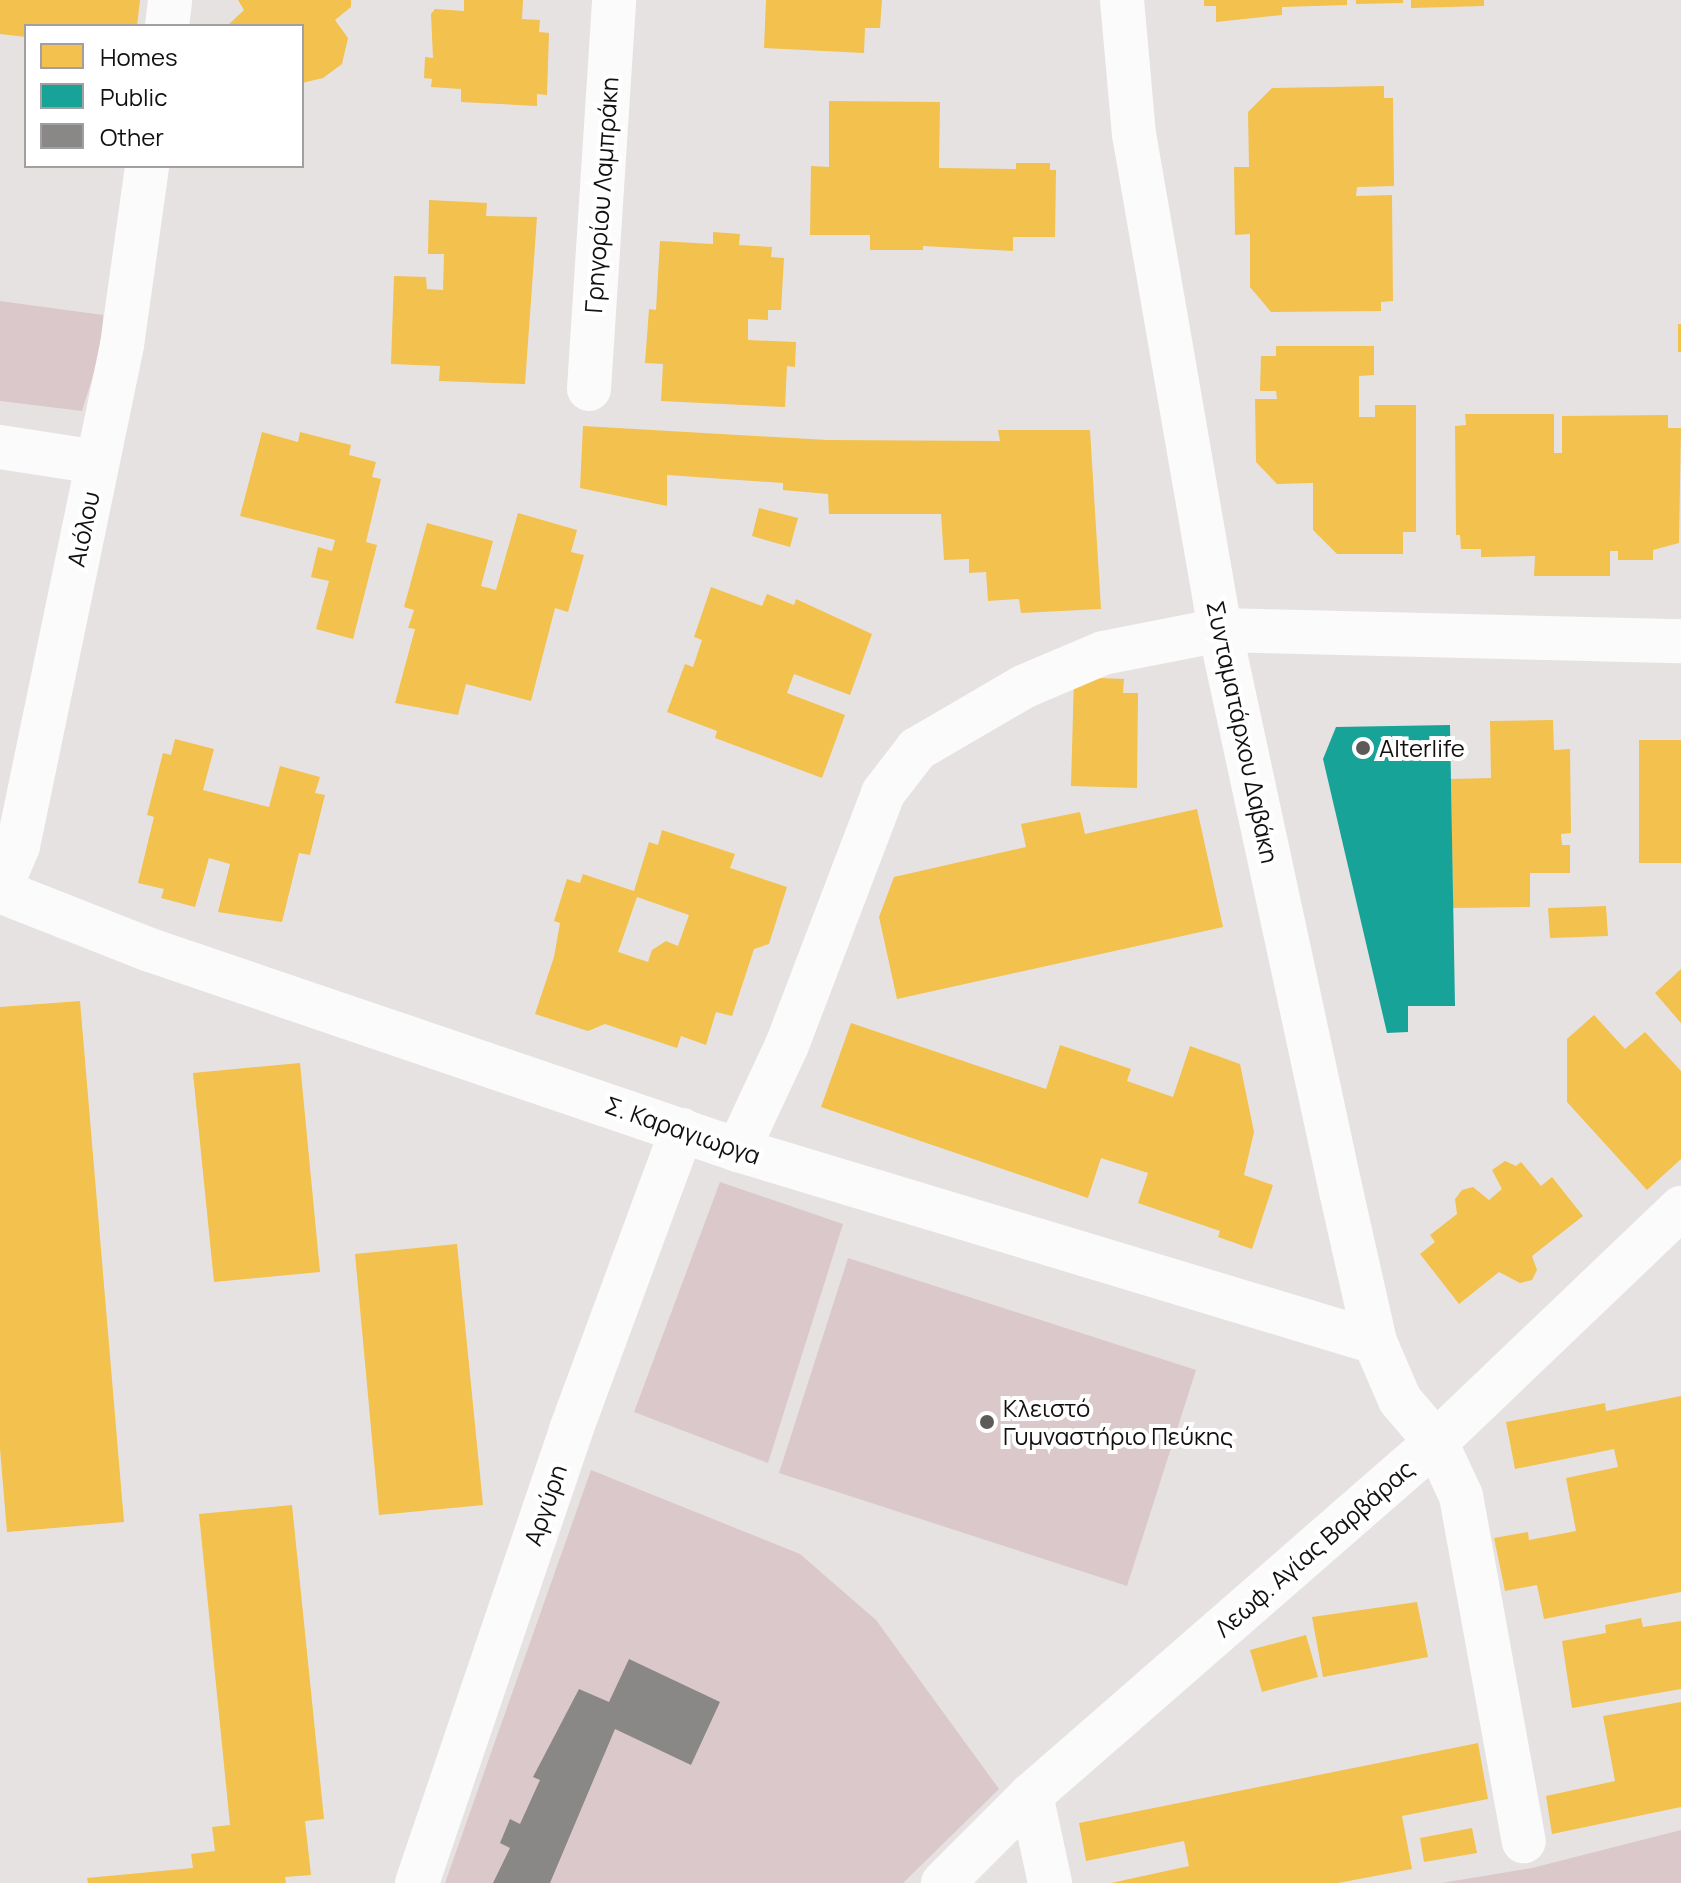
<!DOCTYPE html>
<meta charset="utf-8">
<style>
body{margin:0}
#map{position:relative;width:1681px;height:1883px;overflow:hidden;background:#e7e2e2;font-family:Manrope,sans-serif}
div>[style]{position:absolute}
.green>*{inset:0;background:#dbc8ca}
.homes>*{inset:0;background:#f2c14e}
.public>*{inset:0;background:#17a398}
.building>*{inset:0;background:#8a8787}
.street>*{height:44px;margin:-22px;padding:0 22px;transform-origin:22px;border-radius:22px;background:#fbfbfb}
.dots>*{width:22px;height:22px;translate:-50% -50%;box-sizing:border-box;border:4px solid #fff;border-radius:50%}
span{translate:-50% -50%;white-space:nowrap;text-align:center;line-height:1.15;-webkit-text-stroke:8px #fff;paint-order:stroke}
.street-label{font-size:24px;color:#131010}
.poi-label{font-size:24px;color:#131010}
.left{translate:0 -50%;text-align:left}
.legend{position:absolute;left:24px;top:24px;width:280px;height:144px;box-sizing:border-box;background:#fff;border:2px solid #a19f9f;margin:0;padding:10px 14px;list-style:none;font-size:24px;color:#131010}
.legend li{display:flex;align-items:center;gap:16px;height:40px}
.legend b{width:40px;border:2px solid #a19f9f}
</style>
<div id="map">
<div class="green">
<i style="clip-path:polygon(0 301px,103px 315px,102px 347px,82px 411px,0 401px)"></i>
<i style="clip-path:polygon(720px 1182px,843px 1224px,768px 1463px,634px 1412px)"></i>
<i style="clip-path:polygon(848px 1258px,1196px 1370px,1127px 1586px,779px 1473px)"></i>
<i style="clip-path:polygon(591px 1470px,800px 1554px,876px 1620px,999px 1789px,903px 1883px,445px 1883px)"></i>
<i style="clip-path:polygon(1681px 1830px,1681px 1883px,1441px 1883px,1532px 1868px)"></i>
</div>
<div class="homes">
<i style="clip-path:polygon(0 0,140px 0,137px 26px,26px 26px,26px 37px,0 34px)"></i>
<i style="clip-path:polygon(238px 0,351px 0,351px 7px,335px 20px,348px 38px,342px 64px,323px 78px,302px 83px,302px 26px,227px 26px,244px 10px)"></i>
<i style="clip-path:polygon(464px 0,523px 0,522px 19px,540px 20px,539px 32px,549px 33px,547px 95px,537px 94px,537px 106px,461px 102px,461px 89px,431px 87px,432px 79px,424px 78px,425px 57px,433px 58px,431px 14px,435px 9px,464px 11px)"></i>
<i style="clip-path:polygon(766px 0,882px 0,880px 28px,865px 28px,864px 53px,764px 48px)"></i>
<i style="clip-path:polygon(1204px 0,1347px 0,1347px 5px,1282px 7px,1282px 15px,1216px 22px,1216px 6px,1204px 6px)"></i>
<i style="clip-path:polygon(1356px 0,1403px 0,1403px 3px,1356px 4px)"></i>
<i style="clip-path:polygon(1411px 0,1484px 0,1484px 6px,1411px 8px)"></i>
<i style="clip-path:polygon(1384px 86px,1384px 98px,1393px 98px,1394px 186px,1357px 187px,1356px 196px,1392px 195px,1393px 301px,1381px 302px,1381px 311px,1271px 312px,1250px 287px,1250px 234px,1235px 235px,1234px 167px,1249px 167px,1248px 112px,1272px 88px)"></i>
<i style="clip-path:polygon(829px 101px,940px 102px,939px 168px,1016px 169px,1016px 163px,1050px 163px,1050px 170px,1056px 170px,1055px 237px,1013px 237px,1013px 251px,923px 246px,923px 250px,870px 250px,870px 235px,810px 235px,811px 166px,829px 167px)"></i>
<i style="clip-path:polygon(429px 200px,487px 203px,486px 216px,537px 217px,525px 384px,439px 381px,440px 366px,391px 364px,394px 276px,426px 277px,427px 289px,443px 290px,444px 254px,428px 254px)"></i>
<i style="clip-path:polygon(713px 232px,740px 234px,739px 245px,772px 247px,771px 257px,784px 258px,781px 310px,768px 310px,768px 320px,748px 319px,748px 340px,796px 342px,795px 367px,787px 366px,785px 407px,661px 401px,663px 364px,645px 363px,649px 309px,656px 310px,660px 241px,713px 244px)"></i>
<i style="clip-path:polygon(1678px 324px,1681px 324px,1681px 352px,1678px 352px)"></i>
<i style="clip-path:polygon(1276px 346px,1374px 346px,1374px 375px,1359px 376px,1359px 417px,1375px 417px,1375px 405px,1416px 405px,1416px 532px,1403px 532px,1403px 554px,1337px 554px,1313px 530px,1313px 483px,1277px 484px,1256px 462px,1255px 399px,1277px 399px,1276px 391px,1260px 391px,1261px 356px,1276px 356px)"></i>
<i style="clip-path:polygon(1465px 414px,1554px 414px,1554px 453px,1562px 453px,1562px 416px,1668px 415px,1668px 428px,1681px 428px,1679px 543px,1653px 550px,1653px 560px,1618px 560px,1618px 551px,1610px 551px,1610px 576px,1534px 576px,1535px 556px,1481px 557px,1481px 549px,1461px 549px,1460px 535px,1456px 535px,1455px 426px,1466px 425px)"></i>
<i style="clip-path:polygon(583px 426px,827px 440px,1000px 441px,998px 430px,1090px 430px,1101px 609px,1021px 613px,1019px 599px,988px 601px,986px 572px,969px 573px,969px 559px,944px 560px,941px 514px,829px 514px,828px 494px,783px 490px,783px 483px,667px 475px,667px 506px,580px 488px)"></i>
<i style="clip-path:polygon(262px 432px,298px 442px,300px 432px,351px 445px,349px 455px,376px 462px,372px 477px,381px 479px,366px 542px,377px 545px,353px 639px,316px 629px,329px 581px,311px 577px,318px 547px,332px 551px,335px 540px,240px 516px)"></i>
<i style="clip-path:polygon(759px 508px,798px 518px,790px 547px,752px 536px)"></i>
<i style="clip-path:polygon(518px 513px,577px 530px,571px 552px,584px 555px,568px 612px,555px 608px,531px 701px,466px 684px,458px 715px,395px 703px,415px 629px,408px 628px,414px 610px,404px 607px,427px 523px,493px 541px,481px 586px,496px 590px)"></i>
<i style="clip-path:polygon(711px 587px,762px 606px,767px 594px,794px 605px,796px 599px,872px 634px,850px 695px,794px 674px,787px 693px,845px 715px,822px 778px,715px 738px,717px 731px,667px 712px,685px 664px,693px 667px,702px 640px,694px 637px)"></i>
<i style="clip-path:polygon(1074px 677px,1124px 679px,1123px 693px,1138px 693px,1137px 788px,1071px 786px)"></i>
<i style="clip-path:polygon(1553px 720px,1554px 750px,1570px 749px,1571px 833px,1561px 834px,1562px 845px,1570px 845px,1570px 873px,1530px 873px,1530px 907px,1453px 908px,1451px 779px,1491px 778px,1490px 721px)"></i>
<i style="clip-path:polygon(175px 739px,214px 749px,203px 790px,269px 807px,280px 766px,320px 777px,315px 793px,325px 795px,310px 855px,299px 853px,282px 922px,218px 912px,230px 864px,209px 858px,195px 907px,161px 898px,164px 889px,138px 883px,154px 817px,147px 815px,163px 753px,171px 755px)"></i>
<i style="clip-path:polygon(1639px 740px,1681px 740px,1681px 863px,1639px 863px)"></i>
<i style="clip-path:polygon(1197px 809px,1223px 927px,897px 999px,879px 917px,894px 877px,1026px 847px,1021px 824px,1080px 812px,1085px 834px)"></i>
<i style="clip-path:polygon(evenodd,662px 830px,735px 854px,730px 868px,787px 887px,769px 944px,754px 949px,732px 1016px,716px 1012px,706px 1045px,681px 1036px,677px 1048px,605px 1024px,588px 1031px,535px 1014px,554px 957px,560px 923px,554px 921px,567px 879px,580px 883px,583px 874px,634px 891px,649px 842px,658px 845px,662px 830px,637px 897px,689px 915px,678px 946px,666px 941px,652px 950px,648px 962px,618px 952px,637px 897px)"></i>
<i style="clip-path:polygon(1606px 906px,1608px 936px,1550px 938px,1548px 908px)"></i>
<i style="clip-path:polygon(1681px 969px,1681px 1023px,1655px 993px)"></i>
<i style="clip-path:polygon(80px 1001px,124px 1522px,7px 1532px,0 1449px,0 1007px)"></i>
<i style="clip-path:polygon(1594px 1015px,1625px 1049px,1645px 1032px,1681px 1071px,1681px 1159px,1647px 1190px,1567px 1102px,1567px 1039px)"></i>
<i style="clip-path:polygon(851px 1023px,1046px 1089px,1060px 1045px,1131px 1069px,1127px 1081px,1173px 1097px,1190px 1046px,1240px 1064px,1254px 1132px,1244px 1175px,1273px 1185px,1252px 1249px,1218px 1237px,1220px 1231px,1138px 1203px,1148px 1173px,1101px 1158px,1088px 1198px,821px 1107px)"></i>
<i style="clip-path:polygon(300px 1063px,320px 1272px,214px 1282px,193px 1073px)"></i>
<i style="clip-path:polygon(1505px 1161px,1516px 1166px,1521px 1162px,1541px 1186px,1552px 1177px,1583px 1216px,1532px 1256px,1537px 1270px,1532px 1280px,1520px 1283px,1499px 1272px,1459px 1304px,1420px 1254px,1435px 1242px,1430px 1235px,1457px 1214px,1455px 1199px,1462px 1190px,1473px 1187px,1489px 1200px,1502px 1189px,1492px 1170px)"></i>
<i style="clip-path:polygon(457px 1244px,483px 1505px,379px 1515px,355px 1254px)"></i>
<i style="clip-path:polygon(1681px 1396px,1681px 1592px,1544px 1619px,1537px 1585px,1505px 1591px,1494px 1538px,1528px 1532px,1529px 1540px,1576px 1531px,1566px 1478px,1618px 1467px,1614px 1449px,1515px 1469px,1506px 1422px,1605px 1403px,1606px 1411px)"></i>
<i style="clip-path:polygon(292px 1505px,324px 1819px,305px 1821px,311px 1875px,285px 1877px,286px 1883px,88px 1883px,87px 1878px,193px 1868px,191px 1854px,215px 1851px,212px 1827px,230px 1825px,199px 1514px)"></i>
<i style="clip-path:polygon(1417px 1602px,1428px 1657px,1323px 1677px,1312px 1617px)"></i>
<i style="clip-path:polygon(1641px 1618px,1643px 1627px,1681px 1621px,1681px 1689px,1572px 1708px,1562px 1641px,1606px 1633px,1605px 1625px)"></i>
<i style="clip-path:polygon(1306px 1635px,1318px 1677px,1262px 1692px,1250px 1650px)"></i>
<i style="clip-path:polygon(1681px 1702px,1681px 1807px,1552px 1834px,1546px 1796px,1615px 1781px,1603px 1716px)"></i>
<i style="clip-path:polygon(1478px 1743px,1488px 1799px,1402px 1816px,1412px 1869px,1338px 1883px,1111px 1883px,1189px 1866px,1184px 1841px,1086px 1861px,1079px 1823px)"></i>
<i style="clip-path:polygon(1472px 1828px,1477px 1853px,1424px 1862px,1420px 1838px)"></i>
</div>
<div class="public">
<i style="clip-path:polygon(1450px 725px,1455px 1006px,1408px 1006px,1408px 1032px,1387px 1033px,1323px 759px,1336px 727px)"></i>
</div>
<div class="building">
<i style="clip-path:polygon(629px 1659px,720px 1702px,691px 1765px,615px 1729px,550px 1883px,493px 1883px,510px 1848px,500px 1843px,510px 1819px,520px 1824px,540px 1780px,533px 1777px,579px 1689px,609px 1702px)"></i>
</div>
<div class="street">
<i style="left:1122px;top:0;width:135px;rotate:84.9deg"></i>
<i style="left:1134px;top:134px;width:503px;rotate:80.16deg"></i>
<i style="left:1220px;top:630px;width:574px;rotate:77.83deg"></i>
<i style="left:1341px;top:1191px;width:155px;rotate:77.3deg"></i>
<i style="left:1375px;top:1342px;width:63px;rotate:66.7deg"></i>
<i style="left:1400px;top:1400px;width:55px;rotate:49.4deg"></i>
<i style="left:1436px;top:1442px;width:60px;rotate:65.2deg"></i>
<i style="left:1461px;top:1496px;width:351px;rotate:79.7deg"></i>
<i style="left:167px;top:26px;width:26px;rotate:-83deg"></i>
<i style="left:589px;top:389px;width:390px;rotate:-86.3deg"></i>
<i style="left:0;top:447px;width:98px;rotate:8.8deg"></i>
<i style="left:0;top:888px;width:46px;rotate:-66.8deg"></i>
<i style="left:18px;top:846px;width:512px;rotate:-78.27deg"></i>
<i style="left:122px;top:345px;width:181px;rotate:-82deg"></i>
<i style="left:0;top:891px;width:161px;rotate:21.5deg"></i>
<i style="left:150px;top:950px;width:621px;rotate:18.79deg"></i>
<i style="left:738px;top:1150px;width:665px;rotate:16.77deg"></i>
<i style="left:738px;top:1150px;width:116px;rotate:-65deg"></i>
<i style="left:787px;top:1045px;width:270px;rotate:-69.1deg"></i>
<i style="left:883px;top:793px;width:56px;rotate:-52.3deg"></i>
<i style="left:917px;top:749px;width:123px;rotate:-30.3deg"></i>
<i style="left:1023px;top:687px;width:87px;rotate:-23deg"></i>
<i style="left:1103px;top:653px;width:119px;rotate:-11.1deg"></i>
<i style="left:1220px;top:630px;width:461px;rotate:1.4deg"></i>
<i style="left:1031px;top:1795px;width:90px;rotate:77.8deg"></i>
<i style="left:417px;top:1883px;width:478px;rotate:-71.2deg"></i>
<i style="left:571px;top:1430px;width:320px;rotate:-69.7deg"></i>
<i style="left:943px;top:1883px;width:124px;rotate:-45deg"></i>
<i style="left:1031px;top:1795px;width:537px;rotate:-41.08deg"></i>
<i style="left:1436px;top:1442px;width:339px;rotate:-43.7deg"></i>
</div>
<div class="dots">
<i style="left:1363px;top:748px;background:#5d5a5a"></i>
<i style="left:987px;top:1422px;background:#5d5a5a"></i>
</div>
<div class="street-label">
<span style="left:601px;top:195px;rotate:-86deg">Γρηγορίου Λαμπράκη</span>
<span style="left:83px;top:529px;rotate:-78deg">Αιόλου</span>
<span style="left:1243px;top:732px;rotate:78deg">Συνταματάρχου Δαβάκη</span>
<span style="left:683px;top:1130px;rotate:19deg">Σ. Καραγιωργα</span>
<span style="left:545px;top:1505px;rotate:-71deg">Αργύρη</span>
<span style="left:1314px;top:1548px;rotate:-41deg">Λεωφ. Αγίας Βαρβάρας</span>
</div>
<div class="poi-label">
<span class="left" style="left:1379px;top:748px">Alterlife</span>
<span class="left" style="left:1003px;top:1422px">Κλειστό<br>Γυμναστήριο Πεύκης</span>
</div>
<ul class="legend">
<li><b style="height:22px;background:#f2c14e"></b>Homes</li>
<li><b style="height:22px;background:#17a398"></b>Public</li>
<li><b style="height:22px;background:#8a8787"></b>Other</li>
</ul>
</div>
